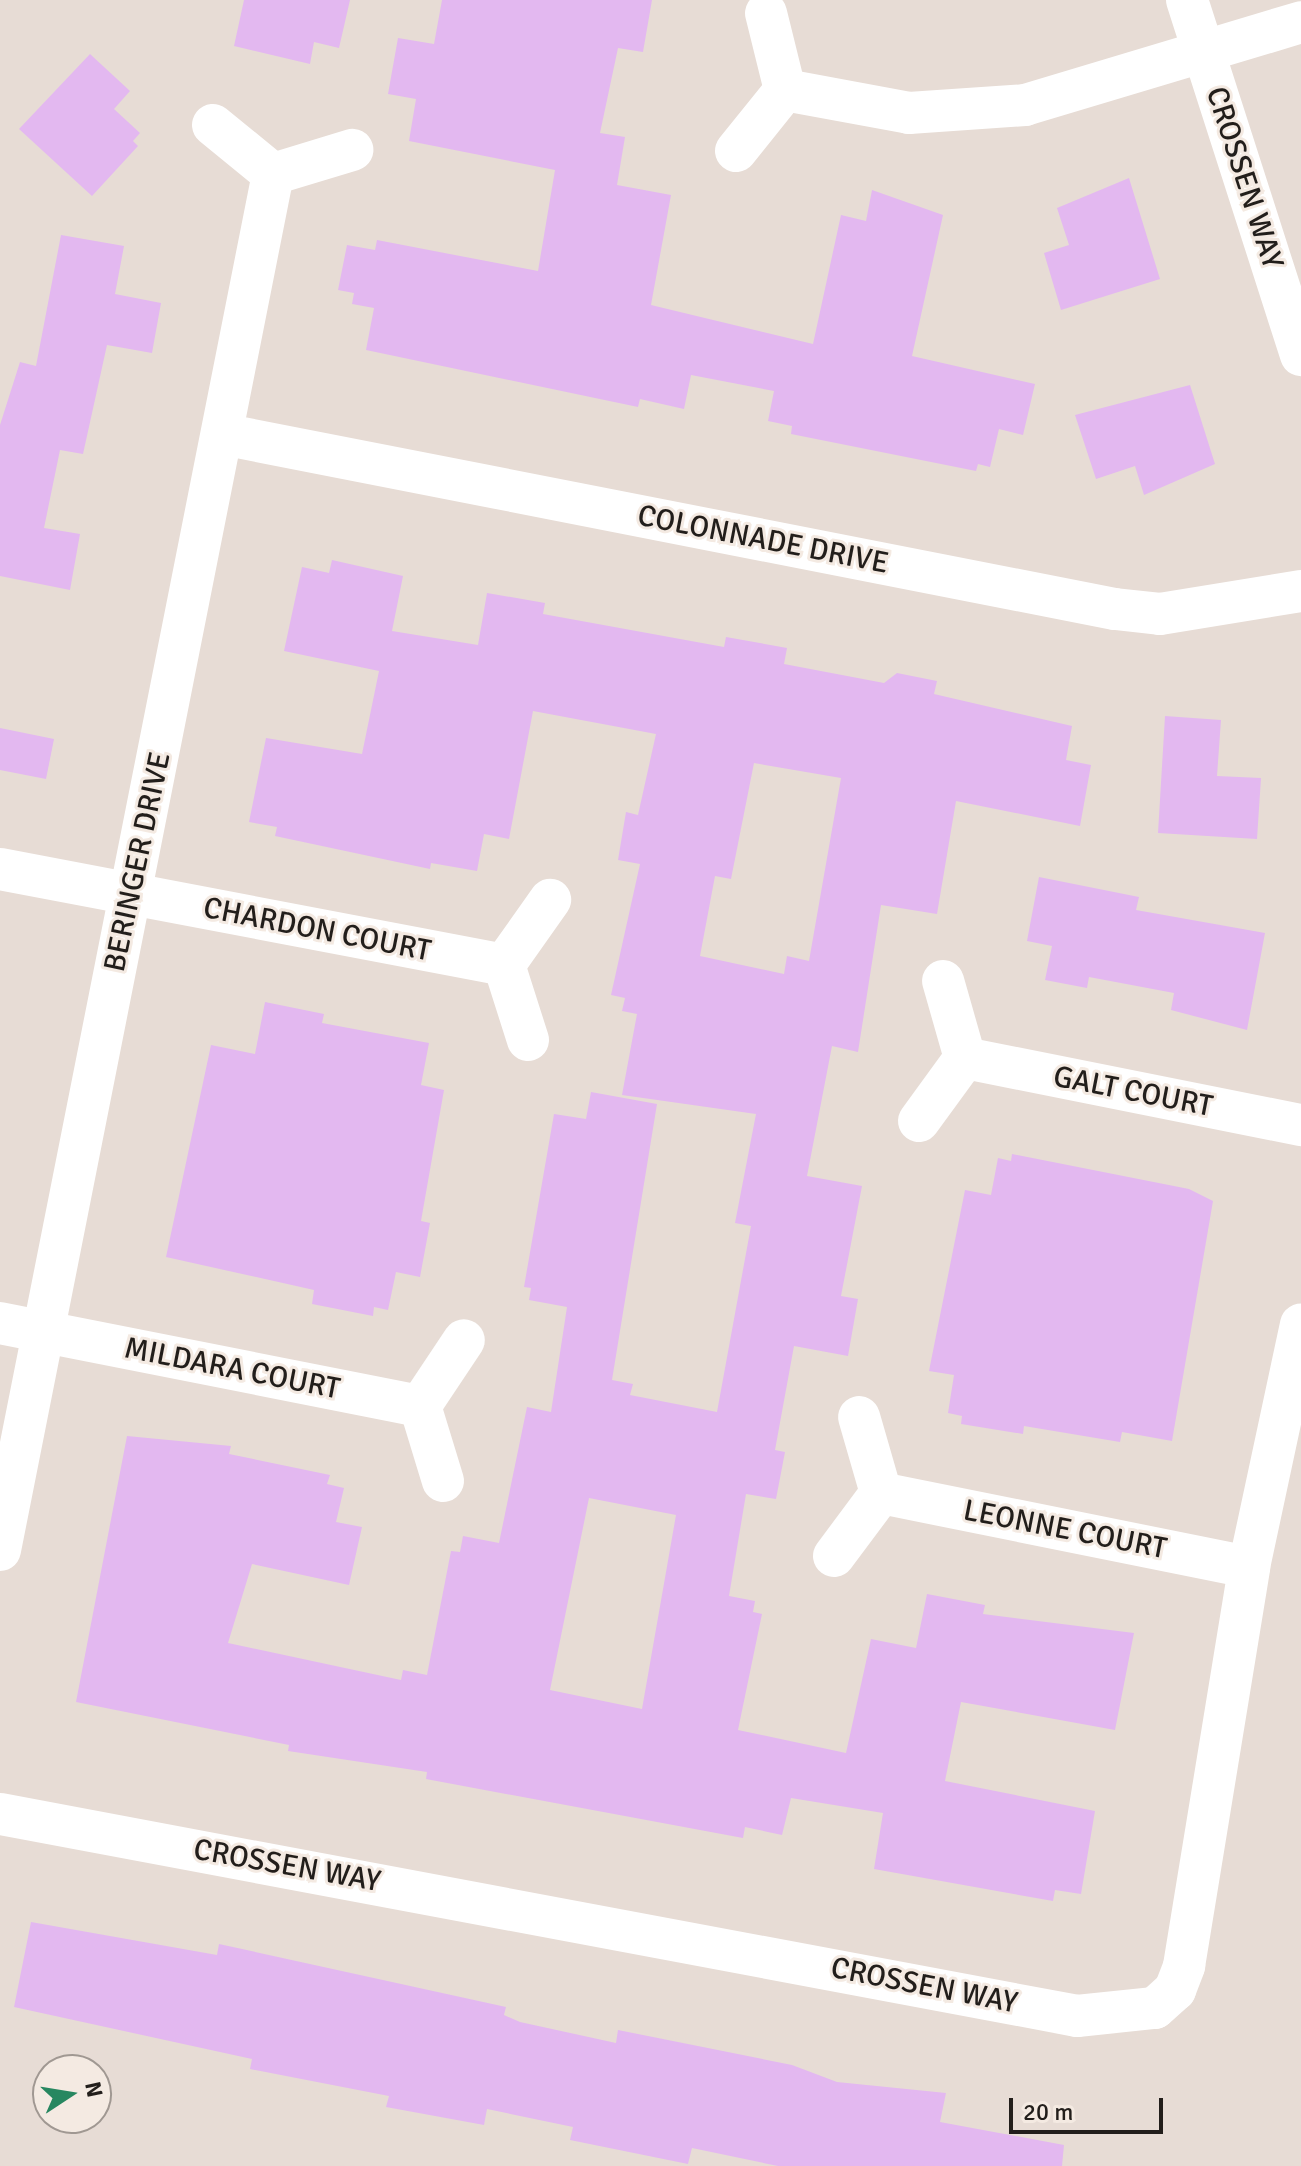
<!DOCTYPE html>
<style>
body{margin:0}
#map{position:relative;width:1301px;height:2166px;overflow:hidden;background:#e7dcd5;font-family:Signika,sans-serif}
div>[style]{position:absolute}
.building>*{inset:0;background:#e3b8f0}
.minor>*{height:42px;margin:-21px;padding:0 21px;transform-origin:21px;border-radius:21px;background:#fff}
span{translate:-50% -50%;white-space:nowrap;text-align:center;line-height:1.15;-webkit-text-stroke:6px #f4eae2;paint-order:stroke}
.street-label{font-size:30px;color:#221e1b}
.north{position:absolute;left:32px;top:2054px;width:80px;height:80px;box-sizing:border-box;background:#f4eae2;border:2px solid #a09892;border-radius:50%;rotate:78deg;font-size:22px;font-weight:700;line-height:32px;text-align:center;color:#221e1b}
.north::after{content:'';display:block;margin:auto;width:28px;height:36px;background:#278760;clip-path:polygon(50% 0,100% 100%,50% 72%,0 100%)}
.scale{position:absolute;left:1009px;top:2098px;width:154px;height:36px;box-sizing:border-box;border:4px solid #221e1b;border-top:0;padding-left:10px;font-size:24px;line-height:28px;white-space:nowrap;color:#221e1b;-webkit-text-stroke:6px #f4eae2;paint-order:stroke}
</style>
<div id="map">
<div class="building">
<i style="clip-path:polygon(244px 0,350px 0,339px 48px,314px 42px,310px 64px,234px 46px)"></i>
<i style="clip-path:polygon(442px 0,652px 0,643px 52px,618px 48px,600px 133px,625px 137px,617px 185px,671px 195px,651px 305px,813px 344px,841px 215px,866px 221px,872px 190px,943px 215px,912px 356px,1035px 384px,1023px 435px,999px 429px,990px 467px,978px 464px,976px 471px,791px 434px,792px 426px,768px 421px,774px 391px,691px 375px,684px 409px,640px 399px,638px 407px,366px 350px,374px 308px,352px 304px,354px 293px,338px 290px,347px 245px,375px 250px,377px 240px,538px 271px,555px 170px,409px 141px,416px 99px,388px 94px,398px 38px,434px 44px)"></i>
<i style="clip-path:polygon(90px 54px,130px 91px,114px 109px,140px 133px,133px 141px,138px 146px,92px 196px,19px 129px)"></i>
<i style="clip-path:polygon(1129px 178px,1160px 279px,1061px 310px,1044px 253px,1069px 245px,1057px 208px)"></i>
<i style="clip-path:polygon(61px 235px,124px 246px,115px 294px,161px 303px,152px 353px,107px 345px,83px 454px,60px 450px,44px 528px,80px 534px,70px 590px,0 576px,0 425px,20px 362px,36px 366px)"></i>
<i style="clip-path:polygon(1190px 385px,1215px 464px,1144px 495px,1135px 466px,1096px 479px,1075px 415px)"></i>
<i style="clip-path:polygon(evenodd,332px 560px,403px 576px,392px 631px,478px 645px,487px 593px,545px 603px,543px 614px,724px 647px,726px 637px,787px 648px,784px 664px,884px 683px,897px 673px,937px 681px,934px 694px,1072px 726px,1066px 760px,1091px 765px,1080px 826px,956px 801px,937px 914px,881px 905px,858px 1052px,832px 1046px,807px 1176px,862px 1186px,841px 1296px,858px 1299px,848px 1356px,794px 1346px,775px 1450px,785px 1452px,776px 1499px,746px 1494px,729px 1596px,755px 1601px,753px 1612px,762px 1614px,738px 1730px,846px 1753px,871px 1639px,916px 1648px,927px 1594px,985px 1605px,983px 1614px,1134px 1633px,1115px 1730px,961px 1702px,945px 1781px,1095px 1811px,1081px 1894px,1055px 1890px,1053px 1901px,874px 1869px,883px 1813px,791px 1798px,782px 1835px,745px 1827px,743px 1838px,426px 1779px,427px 1772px,288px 1751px,289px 1745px,76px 1702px,127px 1436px,231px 1446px,229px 1454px,330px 1475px,327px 1484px,344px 1488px,336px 1522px,362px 1527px,349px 1585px,252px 1564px,228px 1643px,401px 1680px,403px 1670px,427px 1675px,451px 1551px,460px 1552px,463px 1536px,499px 1543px,527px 1407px,551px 1412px,567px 1307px,529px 1300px,531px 1288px,524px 1287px,554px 1114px,586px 1119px,591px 1092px,657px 1104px,612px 1380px,633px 1384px,630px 1395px,717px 1412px,751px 1226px,735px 1223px,756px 1114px,622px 1095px,637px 1014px,622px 1011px,625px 998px,611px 995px,640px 864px,618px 860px,626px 812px,638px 815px,656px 734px,533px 711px,509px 839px,484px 834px,477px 871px,431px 863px,430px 869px,275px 836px,277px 827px,249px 822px,266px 738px,362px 754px,379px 671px,284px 651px,302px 567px,329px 573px,332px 560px,754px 763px,841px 778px,809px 961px,787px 956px,784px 974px,700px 956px,715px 876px,731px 879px,754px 763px,332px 560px,589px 1498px,676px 1515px,642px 1709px,550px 1690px,589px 1498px)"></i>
<i style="clip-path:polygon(1165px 716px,1221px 720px,1217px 776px,1261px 778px,1257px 839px,1158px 833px)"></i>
<i style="clip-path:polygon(0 728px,54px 739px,46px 779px,0 770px)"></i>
<i style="clip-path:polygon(1039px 877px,1139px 897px,1136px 910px,1265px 933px,1247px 1030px,1171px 1010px,1174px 993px,1089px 977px,1087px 988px,1045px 980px,1052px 946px,1027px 941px)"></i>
<i style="clip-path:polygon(265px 1002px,324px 1014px,322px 1023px,429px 1043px,421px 1085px,444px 1090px,421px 1221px,430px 1223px,420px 1277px,396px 1272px,388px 1310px,374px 1307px,373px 1316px,312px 1304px,314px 1290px,166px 1257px,211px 1045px,255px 1054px)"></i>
<i style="clip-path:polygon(1012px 1154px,1189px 1189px,1213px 1201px,1172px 1441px,1122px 1432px,1120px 1442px,1024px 1426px,1023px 1434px,961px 1424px,962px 1416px,948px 1413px,954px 1375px,929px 1371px,965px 1190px,991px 1195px,998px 1158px,1011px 1161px)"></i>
<i style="clip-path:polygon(31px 1922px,217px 1955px,219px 1944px,506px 2007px,504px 2015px,520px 2022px,616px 2043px,618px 2030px,792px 2065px,837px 2082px,946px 2093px,940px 2122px,1064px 2145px,1062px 2166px,778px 2166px,692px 2148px,688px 2164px,570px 2140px,573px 2127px,487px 2109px,484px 2125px,386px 2107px,389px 2096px,250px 2069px,252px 2059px,14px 2007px)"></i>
</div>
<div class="minor">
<i style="left:1187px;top:0;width:373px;rotate:72.2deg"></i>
<i style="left:785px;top:90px;width:126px;rotate:10.5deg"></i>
<i style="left:909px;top:113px;width:116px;rotate:-3.9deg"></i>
<i style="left:1025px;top:105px;width:288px;rotate:-16.7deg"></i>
<i style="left:213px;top:125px;width:77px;rotate:39.2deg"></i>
<i style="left:273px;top:174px;width:83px;rotate:-16.9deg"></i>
<i style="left:736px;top:151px;width:78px;rotate:-51.2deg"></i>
<i style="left:785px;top:90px;width:79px;rotate:-103.9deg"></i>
<i style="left:227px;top:435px;width:905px;rotate:11.09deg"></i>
<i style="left:1115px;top:609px;width:45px;rotate:6.3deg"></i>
<i style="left:1160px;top:614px;width:143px;rotate:-9.3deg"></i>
<i style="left:0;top:869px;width:513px;rotate:10.78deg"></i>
<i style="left:528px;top:1040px;width:79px;rotate:-107.7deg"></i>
<i style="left:504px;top:965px;width:80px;rotate:-54.7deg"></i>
<i style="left:965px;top:1058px;width:343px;rotate:11.3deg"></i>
<i style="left:919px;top:1121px;width:78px;rotate:-53.9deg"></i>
<i style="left:965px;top:1058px;width:80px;rotate:-105.9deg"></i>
<i style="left:0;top:1323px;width:428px;rotate:11.2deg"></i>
<i style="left:443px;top:1481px;width:78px;rotate:-107deg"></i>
<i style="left:420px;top:1406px;width:79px;rotate:-56.3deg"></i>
<i style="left:881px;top:1493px;width:375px;rotate:11.4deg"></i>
<i style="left:0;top:1550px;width:1403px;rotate:-78.78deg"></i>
<i style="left:834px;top:1556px;width:79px;rotate:-53.3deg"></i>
<i style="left:881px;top:1493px;width:79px;rotate:-106.1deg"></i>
<i style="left:0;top:1814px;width:1096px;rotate:10.62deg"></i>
<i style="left:1077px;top:2016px;width:78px;rotate:-5.9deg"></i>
<i style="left:1155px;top:2008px;width:27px;rotate:-42deg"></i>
<i style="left:1175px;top:1990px;width:26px;rotate:-69deg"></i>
<i style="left:1184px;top:1966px;width:404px;rotate:-80.7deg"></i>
<i style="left:1249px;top:1567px;width:248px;rotate:-77.9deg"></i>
</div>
<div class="street-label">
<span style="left:1244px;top:178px;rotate:72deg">CROSSEN WAY</span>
<span style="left:763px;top:540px;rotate:11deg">COLONNADE DRIVE</span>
<span style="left:138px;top:862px;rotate:-78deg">BERINGER DRIVE</span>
<span style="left:317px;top:930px;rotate:11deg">CHARDON COURT</span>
<span style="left:1133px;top:1092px;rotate:11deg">GALT COURT</span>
<span style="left:232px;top:1369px;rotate:11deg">MILDARA COURT</span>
<span style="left:1065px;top:1530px;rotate:11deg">LEONNE COURT</span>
<span style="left:287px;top:1866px;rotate:10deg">CROSSEN WAY</span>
<span style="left:924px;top:1986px;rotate:11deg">CROSSEN WAY</span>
</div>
<div class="north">N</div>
<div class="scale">20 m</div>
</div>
